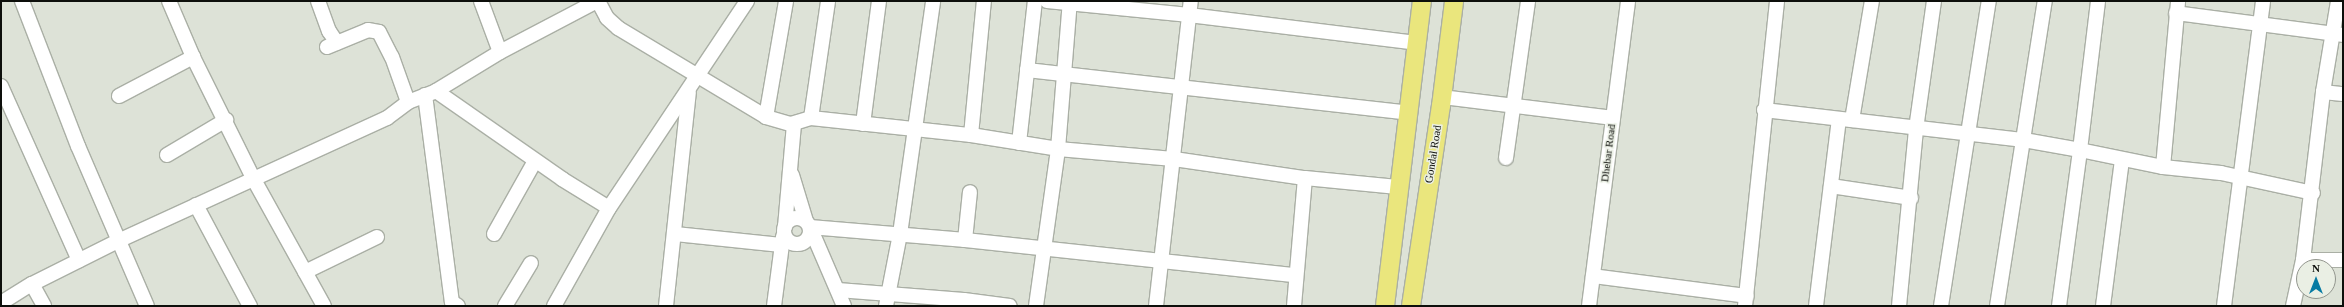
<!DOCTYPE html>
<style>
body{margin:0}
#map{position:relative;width:2344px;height:307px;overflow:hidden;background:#dde2d7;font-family:Georgia,serif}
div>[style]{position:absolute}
.roads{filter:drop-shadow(1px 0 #aaafa5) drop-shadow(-1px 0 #aaafa5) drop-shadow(0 1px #aaafa5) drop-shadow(0 -1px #aaafa5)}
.minor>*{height:14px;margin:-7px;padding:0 7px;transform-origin:7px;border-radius:7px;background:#fff}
.minor>.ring{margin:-7px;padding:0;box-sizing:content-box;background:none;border:14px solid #fff;border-radius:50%}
.major>*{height:18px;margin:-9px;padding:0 9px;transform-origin:9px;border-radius:9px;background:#eae67d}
span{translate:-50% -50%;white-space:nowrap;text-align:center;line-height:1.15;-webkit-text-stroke:3px #eaefe4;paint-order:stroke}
.street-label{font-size:11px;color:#0d0f0b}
.frame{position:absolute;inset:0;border:2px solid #0d0f0b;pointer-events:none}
.north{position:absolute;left:2296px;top:259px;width:40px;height:40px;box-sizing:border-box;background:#eaefe4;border:1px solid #92958d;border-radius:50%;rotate:0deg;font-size:11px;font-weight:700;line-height:16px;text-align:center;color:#0d0f0b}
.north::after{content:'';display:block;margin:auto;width:14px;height:18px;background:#077ba3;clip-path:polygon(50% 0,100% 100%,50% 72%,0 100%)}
</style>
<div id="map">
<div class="roads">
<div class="minor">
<i style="left:22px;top:1px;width:155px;rotate:68.9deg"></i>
<i style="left:78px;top:146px;width:174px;rotate:66.7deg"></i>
<i style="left:169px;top:1px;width:61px;rotate:66.8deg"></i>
<i style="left:193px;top:57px;width:135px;rotate:63.6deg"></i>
<i style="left:253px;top:178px;width:146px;rotate:61deg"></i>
<i style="left:318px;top:1px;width:32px;rotate:70deg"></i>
<i style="left:329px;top:31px;width:14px;rotate:56deg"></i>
<i style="left:481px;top:1px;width:54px;rotate:69.6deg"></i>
<i style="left:598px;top:1px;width:19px;rotate:62deg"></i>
<i style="left:607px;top:18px;width:15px;rotate:42deg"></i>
<i style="left:618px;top:28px;width:173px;rotate:31deg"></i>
<i style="left:766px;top:117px;width:26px;rotate:16deg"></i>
<i style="left:791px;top:124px;width:21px;rotate:-17deg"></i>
<i style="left:811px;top:118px;width:161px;rotate:6.1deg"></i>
<i style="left:971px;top:135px;width:88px;rotate:9.1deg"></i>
<i style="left:1058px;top:149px;width:116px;rotate:4.9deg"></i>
<i style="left:1174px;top:159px;width:132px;rotate:8.3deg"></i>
<i style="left:1305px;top:178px;width:93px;rotate:5.5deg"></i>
<i style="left:1047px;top:1px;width:143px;rotate:5.6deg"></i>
<i style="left:1189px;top:15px;width:229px;rotate:7deg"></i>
<i style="left:2176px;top:13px;width:168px;rotate:7.5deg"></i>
<i style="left:327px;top:47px;width:44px;rotate:-22.5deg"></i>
<i style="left:368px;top:30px;width:11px;rotate:10deg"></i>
<i style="left:379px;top:32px;width:28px;rotate:63deg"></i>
<i style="left:392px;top:57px;width:48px;rotate:70.4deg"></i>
<i style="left:1027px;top:70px;width:384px;rotate:6.4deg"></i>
<i style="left:1px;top:86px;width:191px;rotate:65.9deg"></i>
<i style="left:436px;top:91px;width:154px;rotate:34.9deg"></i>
<i style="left:562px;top:179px;width:55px;rotate:31.7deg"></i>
<i style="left:2323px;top:92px;width:20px;rotate:6deg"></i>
<i style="left:425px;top:95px;width:209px;rotate:82.6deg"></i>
<i style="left:452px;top:302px;width:7px;rotate:34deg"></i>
<i style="left:119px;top:96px;width:84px;rotate:-27.8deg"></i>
<i style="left:1442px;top:97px;width:172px;rotate:7deg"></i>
<i style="left:1764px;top:110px;width:262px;rotate:6.6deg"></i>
<i style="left:2024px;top:140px;width:57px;rotate:10.1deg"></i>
<i style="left:2080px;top:150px;width:150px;rotate:-83.1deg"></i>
<i style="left:766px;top:117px;width:118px;rotate:-80.2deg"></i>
<i style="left:811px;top:118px;width:118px;rotate:-81.7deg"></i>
<i style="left:1852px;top:120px;width:121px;rotate:-80.5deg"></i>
<i style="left:863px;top:124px;width:124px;rotate:-82.6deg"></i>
<i style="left:971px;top:135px;width:135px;rotate:-84.5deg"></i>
<i style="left:1019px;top:143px;width:143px;rotate:-83.6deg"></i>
<i style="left:167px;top:155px;width:69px;rotate:-30.7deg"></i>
<i style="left:1506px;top:158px;width:159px;rotate:-82deg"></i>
<i style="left:2163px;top:167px;width:167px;rotate:-84.8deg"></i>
<i style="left:792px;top:175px;width:48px;rotate:73.1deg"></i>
<i style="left:1831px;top:186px;width:81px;rotate:8.5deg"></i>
<i style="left:196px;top:205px;width:115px;rotate:61.9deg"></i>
<i class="ring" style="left:784px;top:218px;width:12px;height:12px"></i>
<i style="left:785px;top:227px;width:103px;rotate:-85deg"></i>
<i style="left:494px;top:234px;width:84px;rotate:-60.7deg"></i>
<i style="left:675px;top:234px;width:107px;rotate:5.9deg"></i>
<i style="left:965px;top:240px;width:48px;rotate:-84.1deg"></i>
<i style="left:2303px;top:260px;width:40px"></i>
<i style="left:305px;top:272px;width:80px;rotate:-25.9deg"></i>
<i style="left:1593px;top:276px;width:155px;rotate:7.4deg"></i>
<i style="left:32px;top:284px;width:25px;rotate:61deg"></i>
<i style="left:838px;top:290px;width:126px;rotate:4.5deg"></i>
<i style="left:964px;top:300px;width:46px;rotate:7.4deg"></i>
<i style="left:1px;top:303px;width:36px;rotate:-32deg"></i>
<i style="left:32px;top:284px;width:96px;rotate:-26.6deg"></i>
<i style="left:118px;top:241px;width:296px;rotate:-24.6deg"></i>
<i style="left:387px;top:118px;width:26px;rotate:-37deg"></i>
<i style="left:408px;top:102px;width:30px;rotate:-21deg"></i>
<i style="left:436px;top:91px;width:75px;rotate:-31.4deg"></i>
<i style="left:500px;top:52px;width:110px;rotate:-27.7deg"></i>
<i style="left:505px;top:306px;width:50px;rotate:-58.8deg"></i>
<i style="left:554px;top:306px;width:112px;rotate:-60.7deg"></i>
<i style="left:609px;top:208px;width:249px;rotate:-56.3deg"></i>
<i style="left:666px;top:306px;width:215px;rotate:-83.9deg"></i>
<i style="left:774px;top:306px;width:70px;rotate:-82.6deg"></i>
<i style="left:844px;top:306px;width:86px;rotate:-113.3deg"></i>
<i style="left:810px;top:227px;width:156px;rotate:4.8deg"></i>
<i style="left:965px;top:240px;width:332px;rotate:6.1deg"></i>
<i style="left:886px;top:306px;width:73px;rotate:-79deg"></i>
<i style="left:900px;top:234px;width:235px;rotate:-81.9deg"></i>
<i style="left:1036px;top:306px;width:159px;rotate:-82deg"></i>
<i style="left:1058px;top:149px;width:148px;rotate:-85.4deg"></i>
<i style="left:1156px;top:306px;width:307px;rotate:-83.5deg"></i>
<i style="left:1294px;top:306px;width:128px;rotate:-85.1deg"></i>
<i style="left:1589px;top:306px;width:307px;rotate:-82.7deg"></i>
<i style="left:1745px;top:306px;width:307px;rotate:-84deg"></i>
<i style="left:1816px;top:306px;width:188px;rotate:-83deg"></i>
<i style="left:1899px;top:306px;width:178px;rotate:-84.5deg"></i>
<i style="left:1916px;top:129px;width:129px;rotate:-82deg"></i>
<i style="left:1941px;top:306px;width:309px;rotate:-81.1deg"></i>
<i style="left:1997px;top:306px;width:309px;rotate:-81.1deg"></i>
<i style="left:2059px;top:306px;width:157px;rotate:-82.3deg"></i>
<i style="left:2080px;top:150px;width:85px;rotate:11.6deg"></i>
<i style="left:2163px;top:167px;width:58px;rotate:5.9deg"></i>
<i style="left:2221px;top:173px;width:94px;rotate:12.3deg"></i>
<i style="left:2103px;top:306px;width:147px;rotate:-82.6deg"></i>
<i style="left:2224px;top:306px;width:307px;rotate:-82.7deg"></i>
<i style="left:2293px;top:306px;width:47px;rotate:-77.7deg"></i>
<i style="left:2303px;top:260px;width:169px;rotate:-83.2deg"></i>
<i style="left:2323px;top:92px;width:92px;rotate:-80.6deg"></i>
</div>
<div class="major">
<i style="left:1385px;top:306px;width:307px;rotate:-83.1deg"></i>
<i style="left:1411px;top:306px;width:202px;rotate:-81.5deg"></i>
<i style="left:1441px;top:106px;width:106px;rotate:-82.9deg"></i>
</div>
</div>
<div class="street-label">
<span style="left:1608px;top:153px;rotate:-83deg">Dhebar Road</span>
<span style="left:1433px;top:154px;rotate:-81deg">Gondal Road</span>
</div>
<div class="frame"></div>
<div class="north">N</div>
</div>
